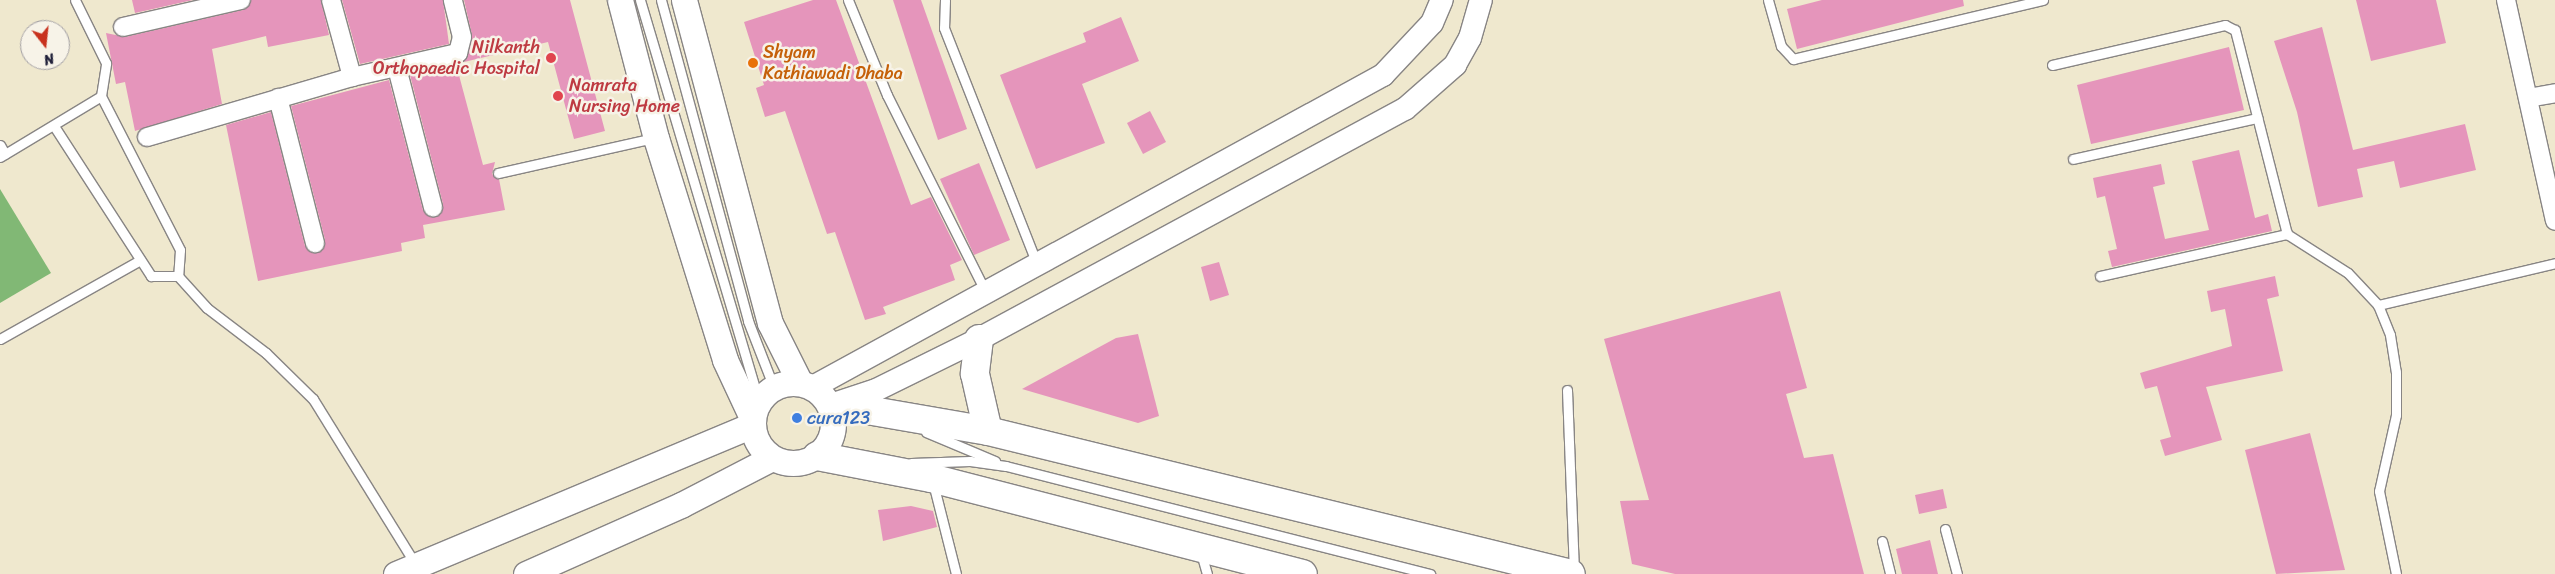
<!DOCTYPE html>
<style>
body{margin:0}
#map{position:relative;width:2555px;height:574px;overflow:hidden;background:#efe8ce;font-family:Sriracha,sans-serif}
div>[style]{position:absolute}
.forest>*{inset:0;background:#81b875}
.building>*{inset:0;background:#e595bb}
.roads{filter:drop-shadow(1px 0 #888584) drop-shadow(-1px 0 #888584) drop-shadow(0 1px #888584) drop-shadow(0 -1px #888584)}
.service>*{height:9px;margin:-4.5px;padding:0 4.5px;transform-origin:4.5px;border-radius:4.5px;background:#fff}
.minor>*{height:18px;margin:-9px;padding:0 9px;transform-origin:9px;border-radius:9px;background:#fff}
.tertiary>*{height:22px;margin:-11px;padding:0 11px;transform-origin:11px;border-radius:11px;background:#fff}
.secondary>*{height:25px;margin:-12.5px;padding:0 12.5px;transform-origin:12.5px;border-radius:12.5px;background:#fff}
.secondary>.ring{margin:-12.5px;padding:0;box-sizing:content-box;background:none;border:25px solid #fff;border-radius:50%}
.primary>*{height:28px;margin:-14px;padding:0 14px;transform-origin:14px;border-radius:14px;background:#fff}
.dots>*{width:14px;height:14px;translate:-50% -50%;box-sizing:border-box;border:2px solid #f7f3e8;border-radius:50%}
span{translate:-50% -50%;white-space:nowrap;text-align:center;line-height:1.15;-webkit-text-stroke:5px #f7f3e8;paint-order:stroke}
.health-label{font-size:18px;color:#be3a42}
.right{translate:-100% -50%;text-align:right}
.left{translate:0 -50%;text-align:left}
.food-label{font-size:18px;color:#c56008}
.shop-label{font-size:18px;color:#366cbe}
.north{position:absolute;left:20px;top:20px;width:50px;height:50px;box-sizing:border-box;background:#f7f3e8;border:1px solid #a29fa3;border-radius:50%;rotate:164deg;font-size:14px;font-weight:700;line-height:20px;text-align:center;color:#22223b}
.north::after{content:'';display:block;margin:auto;width:18px;height:22px;background:#c8321e;clip-path:polygon(50% 0,100% 100%,50% 72%,0 100%)}
</style>
<div id="map">
<div class="forest">
<i style="clip-path:polygon(0 189px,51px 273px,0 303px)"></i>
</div>
<div class="building">
<i style="clip-path:polygon(132px 0,193px 0,135px 13px)"></i>
<i style="clip-path:polygon(251px 0,321px 0,329px 35px,268px 47px,266px 36px,212px 49px,222px 104px,135px 131px,125px 82px,116px 84px,106px 33px,125px 37px,243px 10px)"></i>
<i style="clip-path:polygon(342px 0,443px 0,449px 44px,360px 64px)"></i>
<i style="clip-path:polygon(464px 0,570px 0,605px 131px,574px 139px,548px 42px,464px 62px,472px 35px)"></i>
<i style="clip-path:polygon(813px 0,836px 0,911px 205px,931px 197px,962px 260px,950px 265px,955px 280px,883px 307px,886px 314px,865px 320px,835px 232px,827px 234px,785px 111px,765px 117px,756px 88px,764px 85px,744px 22px)"></i>
<i style="clip-path:polygon(893px 0,921px 0,967px 129px,938px 140px)"></i>
<i style="clip-path:polygon(1822px 0,1963px 0,1964px 6px,1797px 49px,1787px 9px)"></i>
<i style="clip-path:polygon(2356px 0,2436px 0,2446px 43px,2371px 61px)"></i>
<i style="clip-path:polygon(1121px 17px,1139px 61px,1082px 84px,1105px 143px,1036px 169px,1000px 75px,1086px 42px,1083px 33px)"></i>
<i style="clip-path:polygon(2322px 27px,2353px 150px,2465px 124px,2476px 170px,2400px 188px,2394px 161px,2357px 169px,2363px 197px,2318px 207px,2297px 112px,2274px 41px)"></i>
<i style="clip-path:polygon(2229px 47px,2244px 110px,2091px 144px,2077px 85px)"></i>
<i style="clip-path:polygon(456px 64px,483px 165px,495px 162px,492px 174px,499px 179px,505px 210px,423px 225px,425px 238px,401px 243px,402px 251px,258px 281px,226px 125px,271px 112px,305px 246px,318px 253px,325px 240px,291px 106px,389px 80px,423px 210px,435px 217px,443px 204px,410px 75px)"></i>
<i style="clip-path:polygon(1150px 111px,1166px 142px,1143px 154px,1127px 123px)"></i>
<i style="clip-path:polygon(2239px 150px,2255px 218px,2268px 214px,2272px 231px,2112px 267px,2108px 251px,2117px 249px,2105px 196px,2097px 198px,2093px 178px,2161px 164px,2165px 184px,2153px 187px,2165px 239px,2209px 230px,2192px 161px)"></i>
<i style="clip-path:polygon(979px 163px,1010px 240px,974px 255px,940px 179px)"></i>
<i style="clip-path:polygon(1219px 262px,1229px 295px,1210px 301px,1201px 267px)"></i>
<i style="clip-path:polygon(2275px 276px,2279px 296px,2267px 299px,2283px 371px,2206px 387px,2222px 440px,2165px 456px,2160px 440px,2171px 437px,2157px 386px,2145px 389px,2140px 373px,2232px 346px,2225px 309px,2211px 312px,2207px 291px)"></i>
<i style="clip-path:polygon(1780px 291px,1807px 388px,1786px 394px,1804px 458px,1833px 454px,1864px 574px,1675px 574px,1632px 564px,1620px 501px,1649px 500px,1604px 339px)"></i>
<i style="clip-path:polygon(1138px 334px,1159px 416px,1138px 423px,1022px 389px,1116px 338px)"></i>
<i style="clip-path:polygon(2310px 433px,2345px 570px,2276px 574px,2245px 450px)"></i>
<i style="clip-path:polygon(1943px 489px,1947px 508px,1919px 514px,1915px 495px)"></i>
<i style="clip-path:polygon(911px 506px,933px 511px,937px 527px,883px 541px,878px 510px)"></i>
<i style="clip-path:polygon(1930px 540px,1938px 574px,1902px 574px,1896px 549px)"></i>
</div>
<div class="roads">
<div class="service">
<i style="left:640px;top:0;width:419px;rotate:73.5deg"></i>
<i style="left:661px;top:0;width:333px;rotate:74.8deg"></i>
<i style="left:748px;top:321px;width:72px;rotate:68.8deg"></i>
<i style="left:848px;top:0;width:103px;rotate:67.7deg"></i>
<i style="left:887px;top:95px;width:221px;rotate:63.4deg"></i>
<i style="left:945px;top:0;width:28px;rotate:92deg"></i>
<i style="left:944px;top:28px;width:254px;rotate:68.5deg"></i>
<i style="left:1768px;top:0;width:48px;rotate:74.2deg"></i>
<i style="left:1781px;top:46px;width:18px;rotate:47deg"></i>
<i style="left:1793px;top:59px;width:257px;rotate:-13.3deg"></i>
<i style="left:2052px;top:65px;width:178px;rotate:-13deg"></i>
<i style="left:2225px;top:25px;width:11px;rotate:27deg"></i>
<i style="left:2235px;top:30px;width:211px;rotate:75.7deg"></i>
<i style="left:2287px;top:234px;width:72px;rotate:32.6deg"></i>
<i style="left:2348px;top:273px;width:44px;rotate:46.8deg"></i>
<i style="left:2378px;top:305px;width:32px;rotate:68deg"></i>
<i style="left:2390px;top:335px;width:37px;rotate:81deg"></i>
<i style="left:2396px;top:372px;width:43px;rotate:90deg"></i>
<i style="left:2396px;top:415px;width:78px;rotate:102.6deg"></i>
<i style="left:2379px;top:491px;width:85px;rotate:78.4deg"></i>
<i style="left:101px;top:96px;width:173px;rotate:62.8deg"></i>
<i style="left:180px;top:250px;width:26px;rotate:94deg"></i>
<i style="left:178px;top:276px;width:43px;rotate:47.8deg"></i>
<i style="left:207px;top:308px;width:74px;rotate:37.3deg"></i>
<i style="left:266px;top:353px;width:66px;rotate:44.4deg"></i>
<i style="left:313px;top:399px;width:195px;rotate:58.2deg"></i>
<i style="left:54px;top:126px;width:179px;rotate:57.1deg"></i>
<i style="left:151px;top:276px;width:27px"></i>
<i style="left:0;top:145px;width:10px;rotate:61deg"></i>
<i style="left:0;top:157px;width:118px;rotate:-31.1deg"></i>
<i style="left:101px;top:96px;width:33px;rotate:-81deg"></i>
<i style="left:106px;top:63px;width:70px;rotate:-116.2deg"></i>
<i style="left:2073px;top:159px;width:189px;rotate:-12.6deg"></i>
<i style="left:498px;top:173px;width:159px;rotate:-12.7deg"></i>
<i style="left:2100px;top:276px;width:192px;rotate:-12.7deg"></i>
<i style="left:2378px;top:305px;width:182px;rotate:-13.3deg"></i>
<i style="left:0;top:339px;width:161px;rotate:-29.4deg"></i>
<i style="left:1567px;top:390px;width:181px;rotate:87.8deg"></i>
<i style="left:926px;top:432px;width:75px;rotate:22.8deg"></i>
<i style="left:911px;top:463px;width:59px;rotate:-1.9deg"></i>
<i style="left:970px;top:461px;width:36px;rotate:8deg"></i>
<i style="left:1006px;top:466px;width:438px;rotate:14.3deg"></i>
<i style="left:933px;top:483px;width:94px;rotate:75.8deg"></i>
<i style="left:1945px;top:529px;width:47px;rotate:75.1deg"></i>
<i style="left:1882px;top:541px;width:34px;rotate:76deg"></i>
<i style="left:1201px;top:553px;width:22px;rotate:74deg"></i>
</div>
<div class="minor">
<i style="left:331px;top:0;width:80px;rotate:74.7deg"></i>
<i style="left:2506px;top:0;width:226px;rotate:77.5deg"></i>
<i style="left:123px;top:27px;width:121px;rotate:-12.9deg"></i>
<i style="left:397px;top:68px;width:144px;rotate:75.5deg"></i>
<i style="left:278px;top:98px;width:150px;rotate:75.7deg"></i>
<i style="left:2528px;top:98px;width:27px;rotate:-10deg"></i>
<i style="left:147px;top:137px;width:214px;rotate:-16.3deg"></i>
<i style="left:352px;top:77px;width:109px;rotate:-12.8deg"></i>
<i style="left:458px;top:53px;width:16px;rotate:-76deg"></i>
<i style="left:462px;top:37px;width:38px;rotate:-104deg"></i>
</div>
<div class="tertiary">
<i style="left:813px;top:387px;width:650px;rotate:-28.69deg"></i>
<i style="left:1383px;top:75px;width:71px;rotate:-46.7deg"></i>
<i style="left:1432px;top:23px;width:25px;rotate:-67deg"></i>
<i style="left:831px;top:405px;width:47px;rotate:-18.4deg"></i>
<i style="left:876px;top:390px;width:115px;rotate:-26.3deg"></i>
<i style="left:979px;top:339px;width:484px;rotate:-28.4deg"></i>
<i style="left:1405px;top:109px;width:67px;rotate:-41.3deg"></i>
<i style="left:1455px;top:65px;width:31px;rotate:-61deg"></i>
<i style="left:1470px;top:38px;width:40px;rotate:-74deg"></i>
</div>
<div class="secondary">
<i style="left:620px;top:0;width:143px;rotate:75.4deg"></i>
<i style="left:656px;top:138px;width:232px;rotate:72.7deg"></i>
<i style="left:725px;top:360px;width:66px;rotate:65deg"></i>
<i style="left:684px;top:0;width:334px;rotate:75.1deg"></i>
<i style="left:770px;top:323px;width:67px;rotate:63.4deg"></i>
<i class="ring" style="left:753px;top:383px;width:55px;height:55px"></i>
<i style="left:396px;top:574px;width:387px;rotate:-22.7deg"></i>
<i style="left:526px;top:574px;width:170px;rotate:-24deg"></i>
<i style="left:681px;top:505px;width:102px;rotate:-27.3deg"></i>
</div>
<div class="primary">
<i style="left:979px;top:339px;width:35px;rotate:97deg"></i>
<i style="left:975px;top:374px;width:58px;rotate:77.2deg"></i>
<i style="left:833px;top:411px;width:28px;rotate:-4deg"></i>
<i style="left:861px;top:409px;width:129px;rotate:9.8deg"></i>
<i style="left:988px;top:431px;width:600px;rotate:13.78deg"></i>
<i style="left:817px;top:456px;width:116px;rotate:10.9deg"></i>
<i style="left:931px;top:478px;width:384px;rotate:14.5deg"></i>
</div>
</div>
<div class="dots">
<i style="left:551px;top:58px;background:#e0444e"></i>
<i style="left:753px;top:63px;background:#e8710a"></i>
<i style="left:558px;top:96px;background:#e0444e"></i>
<i style="left:797px;top:418px;background:#3f7fe0"></i>
</div>
<div class="health-label">
<span class="right" style="left:540px;top:58px">Nilkanth<br>Orthopaedic Hospital</span>
<span class="left" style="left:569px;top:96px">Namrata<br>Nursing Home</span>
</div>
<div class="food-label">
<span class="left" style="left:763px;top:63px">Shyam<br>Kathiawadi Dhaba</span>
</div>
<div class="shop-label">
<span class="left" style="left:807px;top:418px">cura123</span>
</div>
<div class="north">N</div>
</div>
